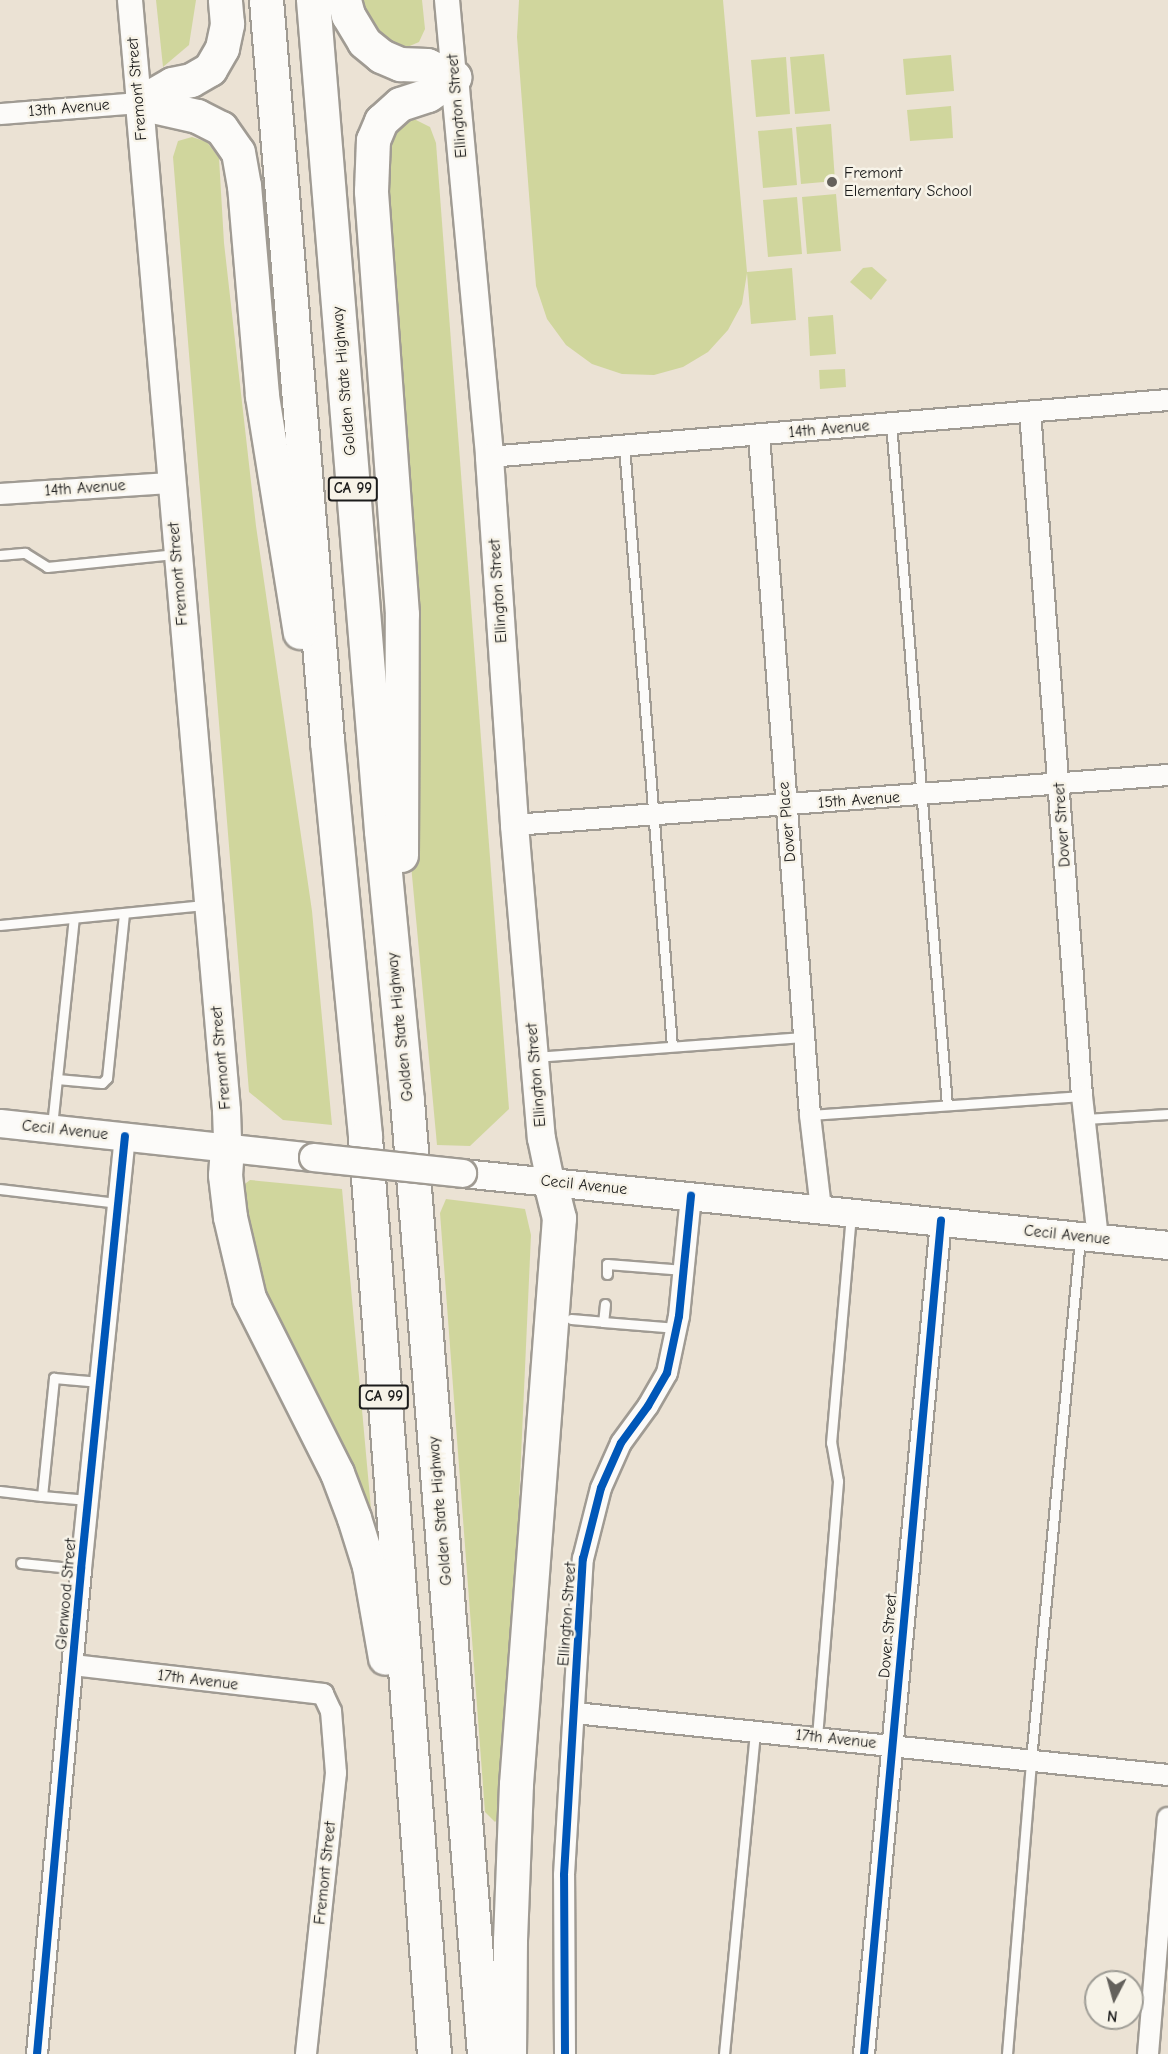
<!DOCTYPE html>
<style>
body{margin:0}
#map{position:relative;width:1168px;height:2054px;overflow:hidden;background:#ebe2d4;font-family:"Comic Neue",sans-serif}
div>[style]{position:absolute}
.green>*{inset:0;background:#d0d69d}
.roads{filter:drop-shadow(2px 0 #a09b93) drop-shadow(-2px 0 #a09b93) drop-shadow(0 2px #a09b93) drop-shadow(0 -2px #a09b93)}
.service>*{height:9px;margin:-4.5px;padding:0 4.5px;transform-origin:4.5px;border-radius:4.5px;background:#fcfbf9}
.minor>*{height:20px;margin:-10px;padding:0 10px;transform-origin:10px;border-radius:10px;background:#fcfbf9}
.tertiary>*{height:24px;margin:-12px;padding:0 12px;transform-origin:12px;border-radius:12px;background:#fcfbf9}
.secondary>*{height:27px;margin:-13.5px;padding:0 13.5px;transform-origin:13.5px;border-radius:13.5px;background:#fcfbf9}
.motorway>*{height:33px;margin:-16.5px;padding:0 16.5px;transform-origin:16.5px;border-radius:16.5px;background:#fcfbf9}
.bridges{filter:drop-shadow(2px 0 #a09b93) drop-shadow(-2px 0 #a09b93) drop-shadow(0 2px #a09b93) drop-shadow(0 -2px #a09b93)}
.secondary-bridge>*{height:27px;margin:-13.5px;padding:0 13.5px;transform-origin:13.5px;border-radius:13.5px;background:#fcfbf9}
.cycleway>*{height:8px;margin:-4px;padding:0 4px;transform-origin:4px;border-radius:4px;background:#0057b8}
.dots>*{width:16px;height:16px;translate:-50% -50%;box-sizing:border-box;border:3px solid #f7f3e8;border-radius:50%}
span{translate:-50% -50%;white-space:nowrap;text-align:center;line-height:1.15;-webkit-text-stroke:5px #f7f3e8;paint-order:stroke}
.shield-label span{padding:2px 4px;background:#f7f3e8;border:2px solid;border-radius:4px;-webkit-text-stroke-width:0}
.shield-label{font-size:15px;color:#1c1c1c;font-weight:700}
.street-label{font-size:16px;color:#1c1c1c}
.poi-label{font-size:16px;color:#1c1c1c}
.left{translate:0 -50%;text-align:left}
.north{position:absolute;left:1084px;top:1970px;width:60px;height:60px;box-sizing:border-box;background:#f7f3e8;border:2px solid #9f9d96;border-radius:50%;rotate:186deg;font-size:16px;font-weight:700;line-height:24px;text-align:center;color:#1c1c1c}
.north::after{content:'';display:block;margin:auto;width:21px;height:27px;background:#64615c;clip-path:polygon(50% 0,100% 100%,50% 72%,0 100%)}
</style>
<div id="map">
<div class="green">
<i style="clip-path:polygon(156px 0,196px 0,189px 45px,163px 67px)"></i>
<i style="clip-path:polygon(361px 0,422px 0,425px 29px,419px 42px,405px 48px,387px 40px,375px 27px)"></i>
<i style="clip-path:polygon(519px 0,723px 0,747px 272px,792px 268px,796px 320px,751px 324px,747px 273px,742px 304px,728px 330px,708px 352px,683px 367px,654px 375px,622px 374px,592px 364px,566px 345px,547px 319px,536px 286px,517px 37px)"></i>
<i style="clip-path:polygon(824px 54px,830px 111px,795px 114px,790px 57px)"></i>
<i style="clip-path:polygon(951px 55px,954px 91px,906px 95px,903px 59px)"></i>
<i style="clip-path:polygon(786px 57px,790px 114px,756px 117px,751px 60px)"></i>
<i style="clip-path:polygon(951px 106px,953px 138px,910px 141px,907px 110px)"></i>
<i style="clip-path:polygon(414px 119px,430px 127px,436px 143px,509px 1109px,470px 1146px,437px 1145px,409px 843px,385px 171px,388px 138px,397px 122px)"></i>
<i style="clip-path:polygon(831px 124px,835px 181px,801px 184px,796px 127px)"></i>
<i style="clip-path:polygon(792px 128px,797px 185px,763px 188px,758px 131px)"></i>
<i style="clip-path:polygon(192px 137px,207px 142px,219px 158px,224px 243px,256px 526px,312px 911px,332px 1125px,283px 1120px,249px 1092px,173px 157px,178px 141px)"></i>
<i style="clip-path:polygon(836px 194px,841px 251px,807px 254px,802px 197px)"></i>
<i style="clip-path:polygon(797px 197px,802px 254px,768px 257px,763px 200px)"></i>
<i style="clip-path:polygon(872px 267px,887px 280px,871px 300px,850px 282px,863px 268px)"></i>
<i style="clip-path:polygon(833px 315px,836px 354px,810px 356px,808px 317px)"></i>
<i style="clip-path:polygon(845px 369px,846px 387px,820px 389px,819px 370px)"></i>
<i style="clip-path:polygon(250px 1180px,342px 1189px,375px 1553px,257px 1295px,241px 1187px)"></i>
<i style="clip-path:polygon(446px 1199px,525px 1209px,531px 1235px,505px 1812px,495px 1822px,485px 1812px,440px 1213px)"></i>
</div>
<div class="roads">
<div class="service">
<i style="left:891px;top:423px;width:684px;rotate:85.31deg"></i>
<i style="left:624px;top:446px;width:602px;rotate:85.43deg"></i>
<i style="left:0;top:555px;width:25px;rotate:-5deg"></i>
<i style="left:25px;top:553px;width:26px;rotate:32deg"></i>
<i style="left:47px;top:567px;width:130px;rotate:-5.8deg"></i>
<i style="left:0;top:925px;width:206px;rotate:-5.6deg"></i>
<i style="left:536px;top:1057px;width:270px;rotate:-4.3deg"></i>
<i style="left:57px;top:1079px;width:45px;rotate:5.1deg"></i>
<i style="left:102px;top:1083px;width:7px;rotate:-45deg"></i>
<i style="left:107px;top:1078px;width:166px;rotate:-84.1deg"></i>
<i style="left:810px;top:1115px;width:273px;rotate:-4deg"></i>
<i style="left:1085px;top:1119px;width:83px;rotate:-3.4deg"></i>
<i style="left:52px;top:1126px;width:209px;rotate:-84deg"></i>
<i style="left:0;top:1189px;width:119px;rotate:6.8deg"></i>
<i style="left:607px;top:1274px;width:10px;rotate:-90deg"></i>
<i style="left:607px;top:1264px;width:77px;rotate:4.5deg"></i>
<i style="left:605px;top:1304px;width:18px;rotate:96deg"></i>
<i style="left:603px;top:1322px;width:74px;rotate:4.6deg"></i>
<i style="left:571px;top:1319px;width:32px;rotate:5deg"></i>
<i style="left:0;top:1491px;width:42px;rotate:6.8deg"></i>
<i style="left:88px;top:1500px;width:46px;rotate:-175deg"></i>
<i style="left:42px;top:1496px;width:119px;rotate:-84.2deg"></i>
<i style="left:54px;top:1378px;width:46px;rotate:5deg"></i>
<i style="left:21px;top:1563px;width:60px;rotate:5.7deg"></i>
<i style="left:817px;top:1737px;width:257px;rotate:-85.3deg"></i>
<i style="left:838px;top:1481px;width:39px;rotate:-100deg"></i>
<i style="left:831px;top:1443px;width:230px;rotate:-85deg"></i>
<i style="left:724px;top:2054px;width:324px;rotate:-84.5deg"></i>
<i style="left:1007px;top:2054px;width:295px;rotate:-85.3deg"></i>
<i style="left:1031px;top:1760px;width:523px;rotate:-84.63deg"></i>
</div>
<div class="minor">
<i style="left:0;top:114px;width:139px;rotate:-4.5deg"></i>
<i style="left:1030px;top:412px;width:686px;rotate:85.65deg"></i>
<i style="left:1082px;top:1096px;width:143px;rotate:83.6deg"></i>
<i style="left:759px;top:435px;width:682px;rotate:85.71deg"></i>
<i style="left:810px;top:1115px;width:95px;rotate:83.3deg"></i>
<i style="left:489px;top:457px;width:681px;rotate:-4.8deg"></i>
<i style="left:0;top:494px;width:170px;rotate:-3.7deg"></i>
<i style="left:514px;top:825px;width:656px;rotate:-4.37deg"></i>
<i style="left:73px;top:1665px;width:252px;rotate:6.6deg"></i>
<i style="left:323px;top:1694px;width:19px;rotate:65deg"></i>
<i style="left:331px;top:1711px;width:62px;rotate:85.4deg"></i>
<i style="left:336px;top:1773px;width:283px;rotate:96.1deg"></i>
<i style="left:575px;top:1713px;width:596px;rotate:5.97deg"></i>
<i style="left:37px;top:2054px;width:487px;rotate:-84.8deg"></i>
<i style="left:81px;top:1569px;width:435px;rotate:-84.2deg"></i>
<i style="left:565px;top:2054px;width:179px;rotate:-90.3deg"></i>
<i style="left:564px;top:1875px;width:317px;rotate:-86.6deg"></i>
<i style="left:583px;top:1559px;width:73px;rotate:-75.8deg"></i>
<i style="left:601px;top:1488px;width:49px;rotate:-66deg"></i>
<i style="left:621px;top:1443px;width:46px;rotate:-53.9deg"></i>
<i style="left:648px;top:1406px;width:38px;rotate:-60deg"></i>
<i style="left:667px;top:1373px;width:58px;rotate:-78.1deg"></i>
<i style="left:679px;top:1316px;width:121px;rotate:-84.3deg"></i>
<i style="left:864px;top:2054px;width:837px;rotate:-84.72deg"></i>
<i style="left:1148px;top:2054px;width:237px;rotate:-85.2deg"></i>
</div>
<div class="tertiary">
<i style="left:130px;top:0;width:103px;rotate:85deg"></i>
<i style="left:447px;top:0;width:77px;rotate:84.8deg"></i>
</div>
<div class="secondary">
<i style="left:454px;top:77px;width:382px;rotate:84.7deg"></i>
<i style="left:489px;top:457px;width:369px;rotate:86.1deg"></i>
<i style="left:514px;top:825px;width:314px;rotate:85.1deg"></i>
<i style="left:541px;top:1138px;width:44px;rotate:78.2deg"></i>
<i style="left:139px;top:103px;width:1011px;rotate:85.06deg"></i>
<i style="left:226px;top:1110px;width:37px;rotate:88deg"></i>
<i style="left:0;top:1123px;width:315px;rotate:6.2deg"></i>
<i style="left:462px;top:1173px;width:710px;rotate:5.82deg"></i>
</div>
<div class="motorway">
<i style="left:266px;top:0;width:744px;rotate:85.29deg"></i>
<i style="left:327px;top:741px;width:398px;rotate:84.5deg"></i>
<i style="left:365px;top:1137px;width:920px;rotate:85.7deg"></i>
<i style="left:313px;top:0;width:834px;rotate:85.32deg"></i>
<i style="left:381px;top:831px;width:271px;rotate:84.5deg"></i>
<i style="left:407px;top:1101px;width:956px;rotate:85.38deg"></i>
<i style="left:344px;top:0;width:16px;rotate:75deg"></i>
<i style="left:348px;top:15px;width:31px;rotate:59deg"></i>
<i style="left:364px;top:42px;width:22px;rotate:39deg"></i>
<i style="left:381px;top:56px;width:21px;rotate:23deg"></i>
<i style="left:400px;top:64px;width:27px;rotate:2deg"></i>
<i style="left:427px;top:65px;width:30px;rotate:24deg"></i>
<i style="left:139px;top:103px;width:59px;rotate:12.6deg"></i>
<i style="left:197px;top:116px;width:27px;rotate:27deg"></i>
<i style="left:221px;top:128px;width:29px;rotate:55deg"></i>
<i style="left:238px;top:152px;width:34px;rotate:80deg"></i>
<i style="left:244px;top:185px;width:212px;rotate:85.1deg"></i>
<i style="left:262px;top:396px;width:239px;rotate:80.9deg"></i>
<i style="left:139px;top:103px;width:38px;rotate:-30deg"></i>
<i style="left:172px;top:84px;width:19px;rotate:-12deg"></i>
<i style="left:191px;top:80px;width:22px;rotate:-30deg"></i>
<i style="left:210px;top:69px;width:24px;rotate:-60deg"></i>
<i style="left:222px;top:48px;width:25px;rotate:-78deg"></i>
<i style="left:227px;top:24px;width:24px;rotate:-95deg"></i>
<i style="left:401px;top:855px;width:241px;rotate:-89.8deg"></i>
<i style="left:402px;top:614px;width:424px;rotate:-94.2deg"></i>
<i style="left:371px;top:191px;width:51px;rotate:-87.8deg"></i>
<i style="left:373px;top:140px;width:21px;rotate:-67deg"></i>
<i style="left:381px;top:121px;width:25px;rotate:-42deg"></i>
<i style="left:400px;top:104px;width:29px;rotate:-18deg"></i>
<i style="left:428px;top:95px;width:32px;rotate:-35deg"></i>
<i style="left:227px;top:1147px;width:28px;rotate:94deg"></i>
<i style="left:225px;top:1175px;width:42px;rotate:83.2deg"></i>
<i style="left:230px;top:1217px;width:83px;rotate:76.8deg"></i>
<i style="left:249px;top:1298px;width:196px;rotate:63.3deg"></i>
<i style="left:337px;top:1473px;width:48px;rotate:69.3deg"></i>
<i style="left:354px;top:1518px;width:50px;rotate:72.6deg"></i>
<i style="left:369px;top:1566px;width:93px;rotate:80.1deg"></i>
<i style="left:509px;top:2054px;width:114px;rotate:-89.5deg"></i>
<i style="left:510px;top:1940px;width:156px;rotate:-87.8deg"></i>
<i style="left:516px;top:1784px;width:568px;rotate:-85.66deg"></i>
<i style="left:559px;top:1218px;width:38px;rotate:-104deg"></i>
</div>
</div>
<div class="bridges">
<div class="secondary-bridge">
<i style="left:313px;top:1157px;width:150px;rotate:6.1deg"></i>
</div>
</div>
<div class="cycleway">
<i style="left:37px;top:2054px;width:487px;rotate:-84.8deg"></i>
<i style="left:81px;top:1569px;width:435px;rotate:-84.2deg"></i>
<i style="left:565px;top:2054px;width:179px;rotate:-90.3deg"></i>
<i style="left:564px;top:1875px;width:317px;rotate:-86.6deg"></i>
<i style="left:583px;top:1559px;width:73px;rotate:-75.8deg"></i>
<i style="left:601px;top:1488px;width:49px;rotate:-66deg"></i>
<i style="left:621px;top:1443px;width:46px;rotate:-53.9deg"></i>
<i style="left:648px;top:1406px;width:38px;rotate:-60deg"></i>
<i style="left:667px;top:1373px;width:58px;rotate:-78.1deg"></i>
<i style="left:679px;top:1316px;width:121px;rotate:-84.3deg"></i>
<i style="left:864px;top:2054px;width:837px;rotate:-84.72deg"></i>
</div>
<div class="dots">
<i style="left:832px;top:182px;background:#64615c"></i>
</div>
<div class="shield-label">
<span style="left:353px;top:489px">CA 99</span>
<span style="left:384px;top:1397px">CA 99</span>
</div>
<div class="street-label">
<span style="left:137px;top:89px;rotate:-95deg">Fremont Street</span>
<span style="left:457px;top:106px;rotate:-95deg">Ellington Street</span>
<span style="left:69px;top:108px;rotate:-5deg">13th Avenue</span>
<span style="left:344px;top:381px;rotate:-95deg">Golden State Highway</span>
<span style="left:829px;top:429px;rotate:-5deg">14th Avenue</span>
<span style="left:85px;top:488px;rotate:-4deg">14th Avenue</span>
<span style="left:178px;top:574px;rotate:-95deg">Fremont Street</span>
<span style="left:498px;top:591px;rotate:-94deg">Ellington Street</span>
<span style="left:859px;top:800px;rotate:-4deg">15th Avenue</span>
<span style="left:787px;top:822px;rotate:-95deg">Dover Place</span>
<span style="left:1062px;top:825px;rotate:-94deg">Dover Street</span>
<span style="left:400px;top:1027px;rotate:-96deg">Golden State Highway</span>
<span style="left:221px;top:1058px;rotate:-95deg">Fremont Street</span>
<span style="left:536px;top:1075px;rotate:-95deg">Ellington Street</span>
<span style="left:65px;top:1130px;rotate:6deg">Cecil Avenue</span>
<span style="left:584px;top:1185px;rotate:6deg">Cecil Avenue</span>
<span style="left:1067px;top:1235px;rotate:6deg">Cecil Avenue</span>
<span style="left:440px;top:1511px;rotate:-95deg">Golden State Highway</span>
<span style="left:66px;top:1594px;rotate:-85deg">Glenwood Street</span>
<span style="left:567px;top:1614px;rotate:-86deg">Ellington Street</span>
<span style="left:888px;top:1636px;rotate:-85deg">Dover Street</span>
<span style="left:198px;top:1680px;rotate:7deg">17th Avenue</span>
<span style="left:836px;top:1739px;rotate:6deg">17th Avenue</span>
<span style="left:325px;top:1873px;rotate:-84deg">Fremont Street</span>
</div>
<div class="poi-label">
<span class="left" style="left:844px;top:182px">Fremont<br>Elementary School</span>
</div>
<div class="north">N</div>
</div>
